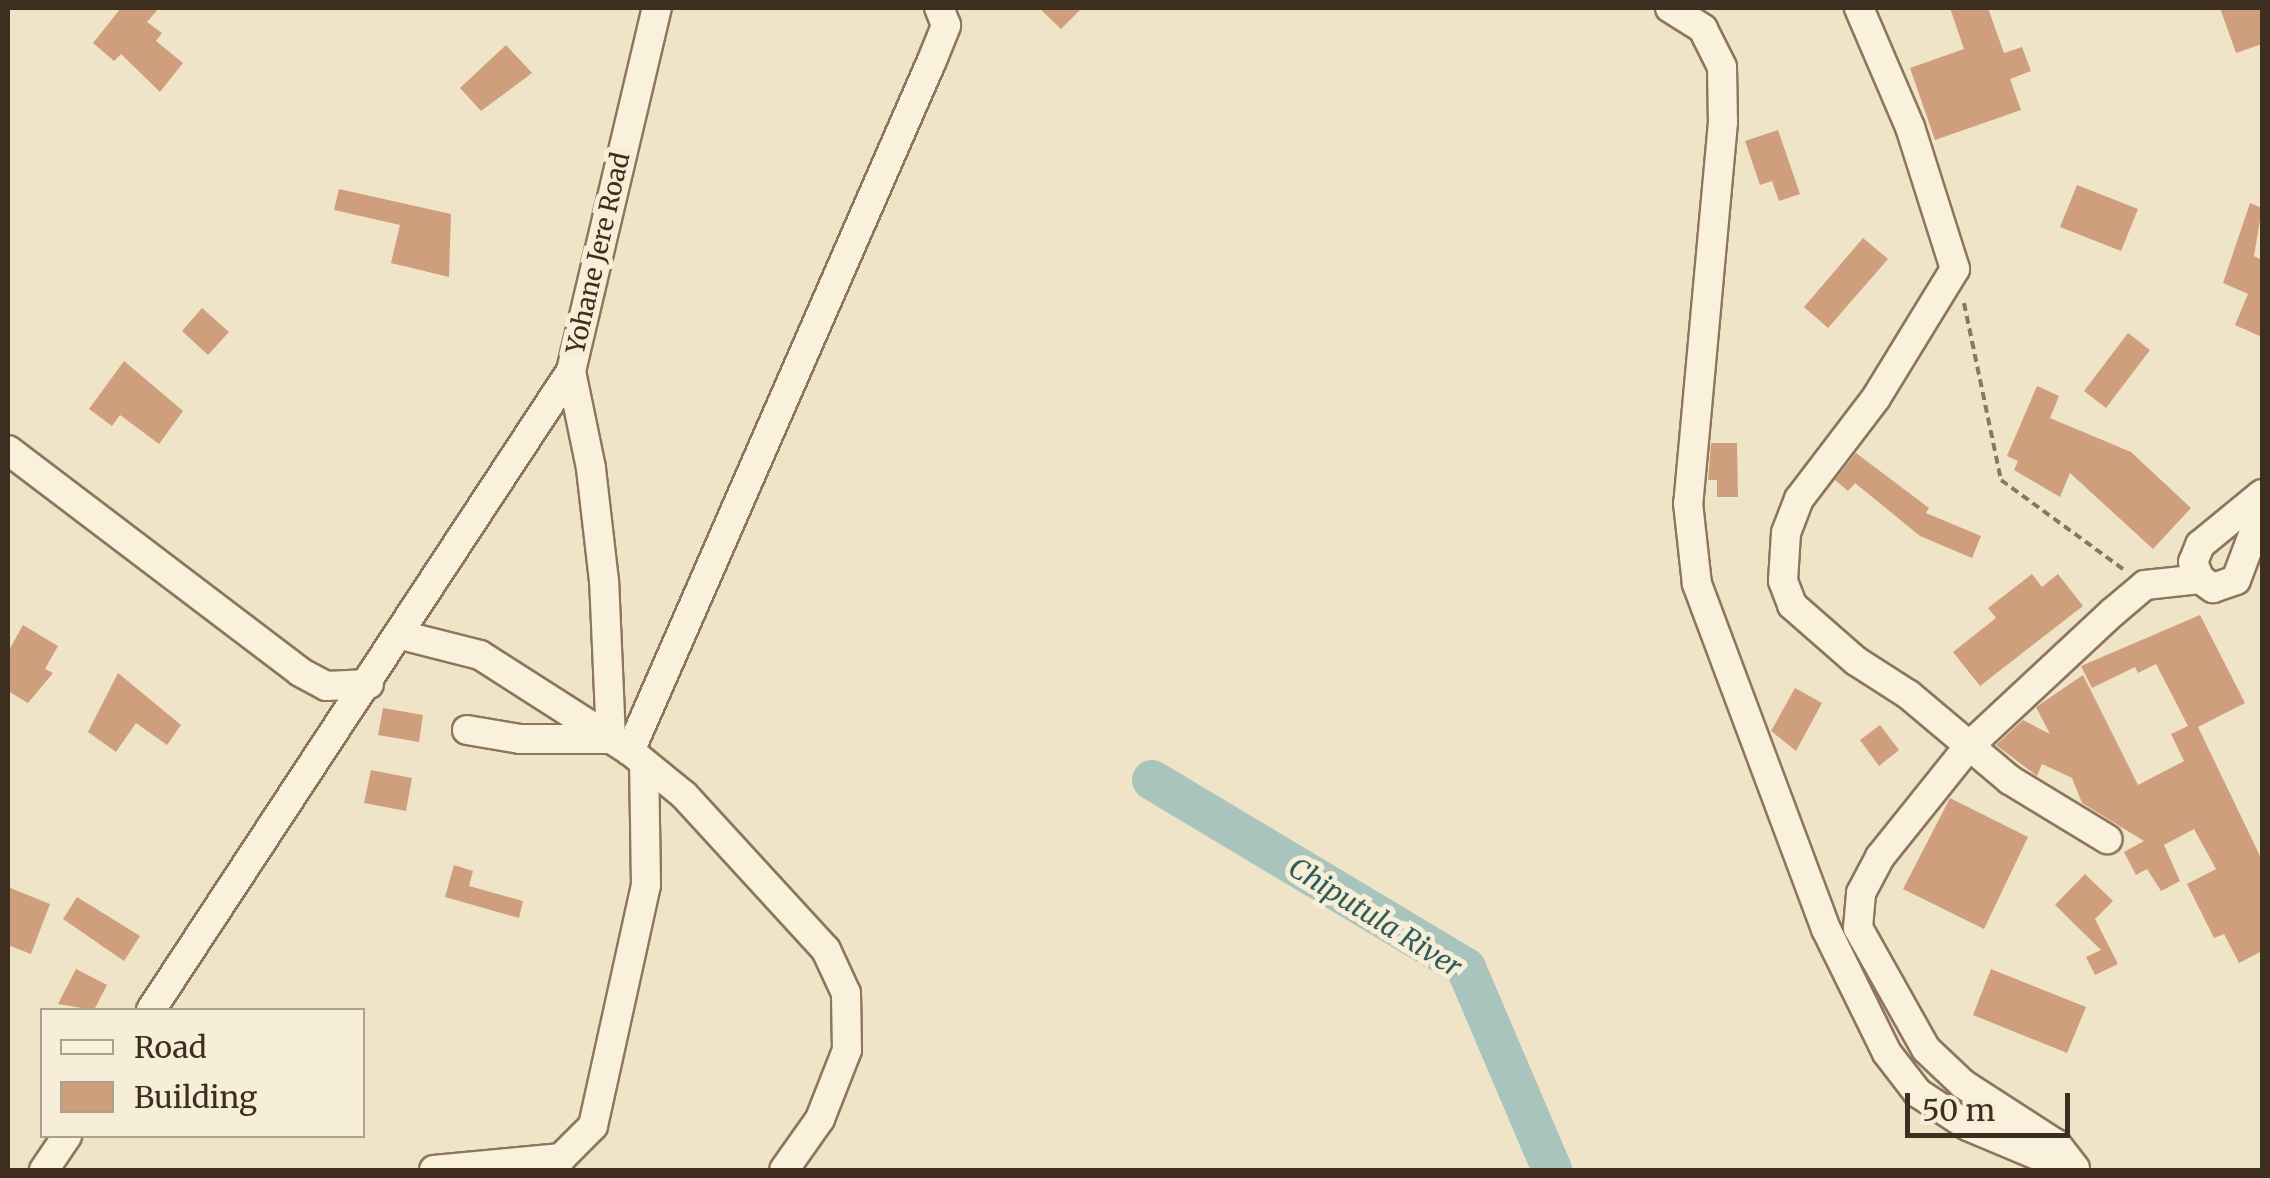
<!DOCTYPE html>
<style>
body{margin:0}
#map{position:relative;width:2270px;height:1178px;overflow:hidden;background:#f0e4c8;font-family:Merriweather,serif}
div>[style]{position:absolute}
.river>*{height:40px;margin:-20px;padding:0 20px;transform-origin:20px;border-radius:20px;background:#a9c4bc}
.building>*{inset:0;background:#cf9f7d}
.path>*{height:4px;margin-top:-2px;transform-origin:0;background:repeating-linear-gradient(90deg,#8d765c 0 8px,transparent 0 13px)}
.roads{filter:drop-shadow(2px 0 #8d765c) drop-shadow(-2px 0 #8d765c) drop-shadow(0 2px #8d765c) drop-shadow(0 -2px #8d765c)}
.minor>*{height:28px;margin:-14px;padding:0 14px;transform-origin:14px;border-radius:14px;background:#faf1dc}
span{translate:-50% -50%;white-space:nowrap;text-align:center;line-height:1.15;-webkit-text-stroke:10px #f7eed8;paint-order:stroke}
.street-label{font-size:25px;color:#3d2e20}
.water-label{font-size:28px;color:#2f5d5a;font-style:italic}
.frame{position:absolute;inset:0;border:10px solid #3d2e20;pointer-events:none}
.legend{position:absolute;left:40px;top:1008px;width:325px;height:130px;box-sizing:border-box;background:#f7eed8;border:2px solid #ada18e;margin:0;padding:12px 18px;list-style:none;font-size:30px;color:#3d2e20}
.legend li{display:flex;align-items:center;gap:20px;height:50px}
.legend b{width:50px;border:2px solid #ada18e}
.scale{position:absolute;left:1905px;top:1093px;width:165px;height:45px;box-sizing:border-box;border:5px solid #3d2e20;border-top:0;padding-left:12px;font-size:30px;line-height:35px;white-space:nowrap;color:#3d2e20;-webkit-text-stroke:8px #f7eed8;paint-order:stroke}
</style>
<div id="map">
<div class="river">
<i style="left:1152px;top:780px;width:366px;rotate:30.9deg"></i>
<i style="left:1466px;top:968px;width:220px;rotate:66.9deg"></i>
</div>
<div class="building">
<i style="clip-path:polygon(121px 8px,159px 8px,147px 22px,162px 33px,156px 41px,183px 63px,160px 92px,121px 54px,114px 61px,93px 43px)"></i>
<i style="clip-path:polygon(1039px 8px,1082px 8px,1061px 29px)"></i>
<i style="clip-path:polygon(1950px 8px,1988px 8px,2004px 53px,2022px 47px,2031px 71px,2010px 79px,2021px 110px,1935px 140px,1910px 68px,1964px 49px)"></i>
<i style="clip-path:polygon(2220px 8px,2262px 8px,2262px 44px,2236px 53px)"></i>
<i style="clip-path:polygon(506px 45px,532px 73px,481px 111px,460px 88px)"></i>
<i style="clip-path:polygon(1778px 130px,1800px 194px,1779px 201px,1772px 181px,1760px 185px,1745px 141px)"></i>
<i style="clip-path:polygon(2077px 185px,2138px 209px,2121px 251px,2060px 227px)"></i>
<i style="clip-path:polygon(339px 189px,451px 214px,449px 277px,391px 263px,400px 225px,334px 210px)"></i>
<i style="clip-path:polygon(2250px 203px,2262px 208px,2254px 256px,2262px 260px,2262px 337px,2235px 325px,2248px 294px,2223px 283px)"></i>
<i style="clip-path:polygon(1863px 238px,1888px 259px,1828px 328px,1804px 307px)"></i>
<i style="clip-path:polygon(202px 308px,229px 332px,208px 355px,182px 331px)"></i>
<i style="clip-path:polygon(2128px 333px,2150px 350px,2106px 408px,2084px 391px)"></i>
<i style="clip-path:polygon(124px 361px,183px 411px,159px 444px,120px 415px,112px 426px,89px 409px)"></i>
<i style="clip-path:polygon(2037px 386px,2059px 396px,2050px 418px,2131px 452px,2191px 508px,2153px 549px,2070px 473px,2060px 497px,2014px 470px,2018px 461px,2007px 456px)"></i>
<i style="clip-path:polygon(1711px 443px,1737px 443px,1738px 497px,1717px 497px,1717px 480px,1708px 480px)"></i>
<i style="clip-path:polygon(1856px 453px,1929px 508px,1926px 513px,1981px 536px,1972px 558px,1920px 536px,1855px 483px,1848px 491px,1835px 480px)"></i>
<i style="clip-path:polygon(2032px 574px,2042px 587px,2058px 574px,2083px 606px,1980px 686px,1953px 652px,1996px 618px,1988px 608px)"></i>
<i style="clip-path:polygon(2200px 615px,2245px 703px,2198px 727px,2262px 860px,2262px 951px,2239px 963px,2224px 934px,2214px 938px,2187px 884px,2216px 869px,2194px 829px,2164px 845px,2180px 881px,2161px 891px,2147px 869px,2136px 875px,2124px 852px,2144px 841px,2082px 803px,2072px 778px,2042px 764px,2037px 776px,1996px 745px,2023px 720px,2050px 734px,2036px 707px,2083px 675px,2138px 785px,2184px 761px,2171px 734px,2188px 726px,2156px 664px,2138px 673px,2135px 667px,2092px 688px,2081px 666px)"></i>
<i style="clip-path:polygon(23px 625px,58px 646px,45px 669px,53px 673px,28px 703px,8px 691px,8px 652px)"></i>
<i style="clip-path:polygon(118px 673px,181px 725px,167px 745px,136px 723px,116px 752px,88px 732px)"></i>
<i style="clip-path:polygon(1795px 688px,1822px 703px,1796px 751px,1771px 731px)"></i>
<i style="clip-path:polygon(383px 708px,423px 715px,419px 742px,378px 735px)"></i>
<i style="clip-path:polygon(1880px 725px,1899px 750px,1879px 766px,1860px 740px)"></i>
<i style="clip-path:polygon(371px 770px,412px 778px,406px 811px,364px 803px)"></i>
<i style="clip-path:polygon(1950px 798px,2028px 837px,1984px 929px,1903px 889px)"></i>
<i style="clip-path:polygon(454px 865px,473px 871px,469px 886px,523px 901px,519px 918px,445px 897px)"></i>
<i style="clip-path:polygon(2085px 874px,2113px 901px,2095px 919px,2118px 964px,2095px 975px,2086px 957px,2101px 950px,2055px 905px)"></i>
<i style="clip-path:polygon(8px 887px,50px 904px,31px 954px,8px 945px)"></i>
<i style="clip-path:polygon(77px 897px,140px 936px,124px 961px,63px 919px)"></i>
<i style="clip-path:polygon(76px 969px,107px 985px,94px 1010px,58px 1004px)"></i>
<i style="clip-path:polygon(1991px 969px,2086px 1007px,2067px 1053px,1973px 1015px)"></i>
</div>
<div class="path">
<i style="left:1964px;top:303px;width:181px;rotate:78.2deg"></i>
<i style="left:2001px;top:480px;width:155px;rotate:36.1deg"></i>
</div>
<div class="roads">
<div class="minor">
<i style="left:1670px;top:8px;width:39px;rotate:32deg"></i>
<i style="left:1703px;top:29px;width:42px;rotate:63.4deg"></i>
<i style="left:1722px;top:67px;width:55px;rotate:89deg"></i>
<i style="left:1723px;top:122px;width:383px;rotate:95.2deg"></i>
<i style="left:1688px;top:503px;width:81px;rotate:83.7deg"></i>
<i style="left:1697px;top:584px;width:368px;rotate:69.5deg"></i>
<i style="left:1826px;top:929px;width:138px;rotate:63.8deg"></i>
<i style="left:1887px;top:1053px;width:51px;rotate:52.2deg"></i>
<i style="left:1918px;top:1093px;width:60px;rotate:33.4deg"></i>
<i style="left:1968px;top:1126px;width:113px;rotate:22.9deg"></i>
<i style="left:1859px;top:8px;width:129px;rotate:66.8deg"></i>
<i style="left:1910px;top:127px;width:149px;rotate:72.4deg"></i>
<i style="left:1955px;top:269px;width:151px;rotate:121.5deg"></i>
<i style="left:1876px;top:398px;width:127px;rotate:127.3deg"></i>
<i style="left:1799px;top:499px;width:36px;rotate:111deg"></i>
<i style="left:1786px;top:533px;width:48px;rotate:93.6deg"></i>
<i style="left:1783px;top:581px;width:26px;rotate:69deg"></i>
<i style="left:1792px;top:605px;width:85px;rotate:41.2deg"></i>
<i style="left:1856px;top:661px;width:63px;rotate:32.7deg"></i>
<i style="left:1909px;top:695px;width:132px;rotate:40.1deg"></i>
<i style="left:2010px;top:780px;width:114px;rotate:31.3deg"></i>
<i style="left:8px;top:450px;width:367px;rotate:37.2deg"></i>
<i style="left:300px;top:672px;width:30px;rotate:28deg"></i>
<i style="left:326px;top:686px;width:43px;rotate:-2.7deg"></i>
<i style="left:2262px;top:494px;width:80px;rotate:140.6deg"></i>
<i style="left:2200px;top:545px;width:18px;rotate:112deg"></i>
<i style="left:2193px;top:562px;width:18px;rotate:68deg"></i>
<i style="left:2200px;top:579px;width:16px;rotate:35deg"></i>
<i style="left:2213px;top:588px;width:24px;rotate:-19deg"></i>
<i style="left:2236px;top:580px;width:74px;rotate:-69.4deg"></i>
<i style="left:401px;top:635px;width:81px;rotate:14.2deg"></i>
<i style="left:480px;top:655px;width:178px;rotate:32.6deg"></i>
<i style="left:630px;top:751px;width:70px;rotate:39.2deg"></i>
<i style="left:684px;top:795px;width:210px;rotate:47.5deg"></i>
<i style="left:826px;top:950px;width:47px;rotate:65.1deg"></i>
<i style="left:846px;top:993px;width:57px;rotate:89deg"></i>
<i style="left:847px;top:1050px;width:74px;rotate:111.4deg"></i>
<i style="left:820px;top:1119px;width:62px;rotate:125.2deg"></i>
<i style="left:467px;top:730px;width:54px;rotate:9.6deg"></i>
<i style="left:520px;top:739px;width:91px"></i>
<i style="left:611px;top:739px;width:158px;rotate:-92.5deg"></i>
<i style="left:604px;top:581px;width:114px;rotate:-96.6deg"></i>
<i style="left:591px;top:468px;width:99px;rotate:-101.7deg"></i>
<i style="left:571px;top:371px;width:373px;rotate:-76.7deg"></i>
<i style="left:630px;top:751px;width:756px;rotate:-66.38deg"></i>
<i style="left:933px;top:58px;width:35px;rotate:-68deg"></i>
<i style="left:946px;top:25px;width:18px;rotate:-112deg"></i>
<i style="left:151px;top:1010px;width:765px;rotate:-56.68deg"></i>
<i style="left:2075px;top:1168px;width:31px;rotate:-128deg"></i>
<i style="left:2056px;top:1144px;width:111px;rotate:-147.2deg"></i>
<i style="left:1963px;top:1084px;width:51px;rotate:-136.6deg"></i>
<i style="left:1926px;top:1049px;width:139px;rotate:-119.3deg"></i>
<i style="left:1858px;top:928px;width:35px;rotate:-85deg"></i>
<i style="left:1861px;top:893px;width:41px;rotate:-62.2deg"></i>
<i style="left:1880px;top:857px;width:141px;rotate:-51.3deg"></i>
<i style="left:1968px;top:747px;width:198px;rotate:-43deg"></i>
<i style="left:2113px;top:612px;width:42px;rotate:-40.2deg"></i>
<i style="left:2145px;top:585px;width:55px;rotate:-6.2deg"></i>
<i style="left:44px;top:1170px;width:41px;rotate:-55.9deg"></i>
<i style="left:434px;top:1170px;width:128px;rotate:-5.4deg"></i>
<i style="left:561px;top:1158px;width:45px;rotate:-45deg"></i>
<i style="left:593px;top:1126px;width:247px;rotate:-77.6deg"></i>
<i style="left:646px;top:885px;width:121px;rotate:-90.9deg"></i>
</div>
</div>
<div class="street-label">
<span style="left:598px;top:253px;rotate:-77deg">Yohane Jere Road</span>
</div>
<div class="water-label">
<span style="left:1375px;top:917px;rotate:32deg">Chiputula River</span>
</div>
<div class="frame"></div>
<ul class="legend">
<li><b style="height:12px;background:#faf1dc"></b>Road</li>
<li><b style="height:28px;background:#cf9f7d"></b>Building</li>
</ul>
<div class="scale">50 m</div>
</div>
